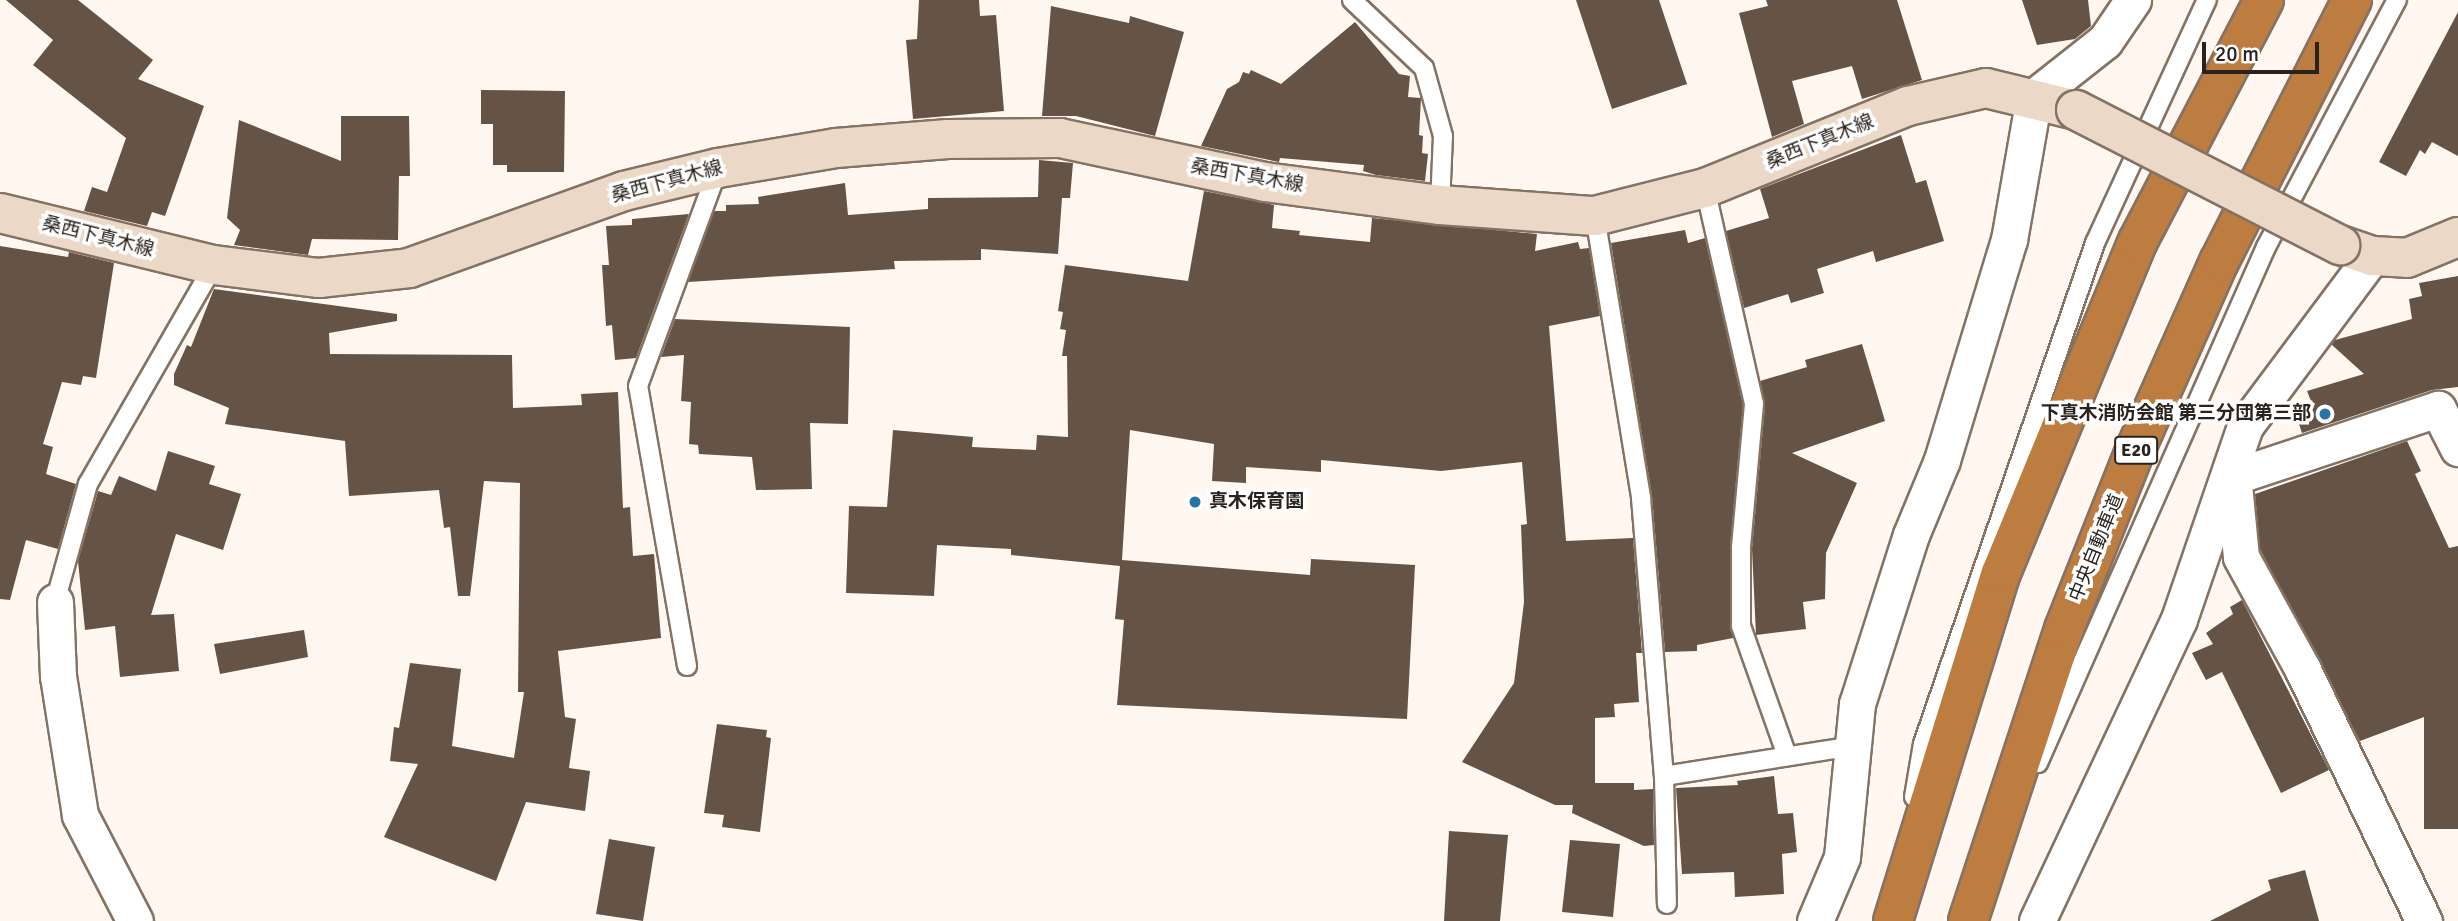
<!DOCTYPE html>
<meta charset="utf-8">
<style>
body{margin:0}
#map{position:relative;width:2458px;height:921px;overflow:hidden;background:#fff7f0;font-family:Signika,"Noto Sans JP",sans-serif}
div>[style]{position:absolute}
.building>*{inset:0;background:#655446}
.roads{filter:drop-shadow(2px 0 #847263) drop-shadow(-2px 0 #847263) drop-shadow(0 2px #847263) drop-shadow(0 -2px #847263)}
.lane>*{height:18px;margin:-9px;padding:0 9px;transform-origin:9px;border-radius:9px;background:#fff}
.street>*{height:35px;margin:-17.5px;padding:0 17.5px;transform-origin:17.5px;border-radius:17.5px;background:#fff}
.secondary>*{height:38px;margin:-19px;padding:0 19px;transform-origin:19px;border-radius:19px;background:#ebd8c6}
.highway>*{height:38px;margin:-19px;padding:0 19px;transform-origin:19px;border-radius:19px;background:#bd7c40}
.bridges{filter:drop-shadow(2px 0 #847263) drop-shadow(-2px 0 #847263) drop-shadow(0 2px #847263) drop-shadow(0 -2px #847263)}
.secondary-bridge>*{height:38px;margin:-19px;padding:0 19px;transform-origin:19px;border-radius:19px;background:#ebd8c6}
.dots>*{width:19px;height:19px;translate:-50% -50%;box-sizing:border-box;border:4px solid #fff;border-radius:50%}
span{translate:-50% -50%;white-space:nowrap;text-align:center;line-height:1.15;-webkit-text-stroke:7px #fff;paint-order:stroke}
.shield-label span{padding:2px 5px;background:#fff;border:2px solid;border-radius:5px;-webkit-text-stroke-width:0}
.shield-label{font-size:18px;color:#2a231d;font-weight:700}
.street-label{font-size:19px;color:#2a231d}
.poi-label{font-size:19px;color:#2a231d;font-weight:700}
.right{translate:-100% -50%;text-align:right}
.left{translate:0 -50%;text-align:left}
.scale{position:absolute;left:2202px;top:42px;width:117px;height:32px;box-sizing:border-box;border:4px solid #2a231d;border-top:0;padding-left:9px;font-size:21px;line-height:24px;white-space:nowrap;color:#2a231d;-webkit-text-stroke:5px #fff;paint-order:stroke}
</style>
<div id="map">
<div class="building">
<i style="clip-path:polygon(6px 0,78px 0,153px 60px,138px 79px,204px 106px,165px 216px,152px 212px,147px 226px,84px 211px,92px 187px,107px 192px,126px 138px,33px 65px,53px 40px)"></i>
<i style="clip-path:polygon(919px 0,979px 0,980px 16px,996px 15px,1004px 111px,913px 119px,906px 40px,917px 39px)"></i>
<i style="clip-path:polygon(1576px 0,1659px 0,1687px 84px,1612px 109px)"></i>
<i style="clip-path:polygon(1766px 0,1897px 0,1922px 80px,1862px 99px,1852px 66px,1792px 81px,1804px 124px,1772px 137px,1739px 13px,1768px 6px)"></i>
<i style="clip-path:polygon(2022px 0,2088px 0,2091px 26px,2075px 39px,2037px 45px)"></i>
<i style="clip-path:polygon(1051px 6px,1129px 23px,1130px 16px,1184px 32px,1155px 136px,1076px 116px,1042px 116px)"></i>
<i style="clip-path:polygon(2458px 12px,2458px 156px,2432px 142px,2425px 154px,2420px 150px,2406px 176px,2379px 162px)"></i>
<i style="clip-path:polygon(1355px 22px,1399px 74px,1410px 76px,1408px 97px,1421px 98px,1419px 135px,1423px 136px,1422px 153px,1428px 154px,1425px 181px,1376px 175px,1363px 171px,1364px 165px,1280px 158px,1279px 162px,1201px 146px,1227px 89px,1239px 82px,1243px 72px,1249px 74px,1251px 70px,1281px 84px)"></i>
<i style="clip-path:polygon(481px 90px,565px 91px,564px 172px,507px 172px,507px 165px,493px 165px,493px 124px,481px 124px)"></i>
<i style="clip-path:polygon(341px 116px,409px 116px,410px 176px,399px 176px,398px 240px,312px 239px,308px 255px,234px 245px,240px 230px,227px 218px,239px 120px,341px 161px)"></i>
<i style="clip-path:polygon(1901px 135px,1916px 183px,1926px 180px,1944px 241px,1876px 262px,1873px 251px,1817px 269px,1824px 293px,1791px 303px,1788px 294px,1744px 308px,1726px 231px,1769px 218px,1760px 189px)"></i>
<i style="clip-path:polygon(1039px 160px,1073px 163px,1070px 198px,1062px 198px,1058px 254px,981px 249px,981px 260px,894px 261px,895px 269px,688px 282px,714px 211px,726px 211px,726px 205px,759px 204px,758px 197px,845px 183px,848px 215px,928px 209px,928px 198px,1038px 197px)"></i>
<i style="clip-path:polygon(1204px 191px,1274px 205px,1272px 228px,1300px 231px,1299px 235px,1370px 242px,1372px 218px,1537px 234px,1535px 251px,1578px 242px,1580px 249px,1589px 248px,1600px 316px,1549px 326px,1566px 541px,1633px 538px,1642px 653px,1636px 653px,1639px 702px,1614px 704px,1615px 717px,1595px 718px,1595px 783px,1634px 783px,1634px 790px,1653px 789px,1654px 845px,1644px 846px,1572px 813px,1573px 805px,1555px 805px,1462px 762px,1514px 683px,1524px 602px,1521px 525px,1527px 524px,1522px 462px,1441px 471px,1321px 460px,1321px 472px,1246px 467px,1246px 483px,1212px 481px,1214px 444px,1130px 430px,1122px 560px,1310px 575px,1311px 559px,1415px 565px,1407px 719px,1117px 705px,1124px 620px,1115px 619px,1120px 566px,1011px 555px,1011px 549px,937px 545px,934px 596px,846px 593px,849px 506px,887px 507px,893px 430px,973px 437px,972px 447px,1036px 450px,1037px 435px,1068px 437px,1067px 356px,1062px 356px,1066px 330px,1060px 329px,1063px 312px,1058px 311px,1065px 265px,1188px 281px)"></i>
<i style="clip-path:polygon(689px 214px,636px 358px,615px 360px,612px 325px,606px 326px,602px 265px,609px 265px,606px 226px,632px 225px,632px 219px)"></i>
<i style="clip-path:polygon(1685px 230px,1688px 243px,1705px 238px,1743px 405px,1730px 547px,1733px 638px,1697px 645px,1697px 651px,1665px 652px,1652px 496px,1611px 243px)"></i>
<i style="clip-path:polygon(0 246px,68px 257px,69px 252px,114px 263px,96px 378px,83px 376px,81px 385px,62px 382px,43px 444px,53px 447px,46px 474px,76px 484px,58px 549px,26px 540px,10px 600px,0 599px)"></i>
<i style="clip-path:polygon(2458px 276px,2458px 387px,2432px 390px,2302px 433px,2293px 406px,2311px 401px,2307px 391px,2364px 374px,2331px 344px,2335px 340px,2412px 319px,2409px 299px,2422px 296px,2419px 283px)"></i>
<i style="clip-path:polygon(214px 289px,397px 314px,397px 321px,329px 333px,330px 354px,512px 355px,513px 408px,582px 405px,581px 394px,618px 392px,623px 508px,630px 507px,633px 556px,654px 554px,661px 638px,558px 651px,565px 717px,576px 719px,569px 768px,590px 771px,585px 811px,526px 802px,496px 881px,384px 837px,418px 764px,390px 761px,394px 727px,399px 728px,410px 663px,461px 669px,452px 746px,514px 758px,524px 692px,518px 692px,520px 483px,484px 481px,470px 596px,458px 596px,450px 527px,444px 528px,439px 490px,349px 496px,345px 441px,225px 424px,229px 408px,174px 385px,174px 374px,187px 345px,191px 347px)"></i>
<i style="clip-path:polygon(675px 319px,850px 327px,848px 424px,810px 423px,812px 489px,756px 490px,752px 457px,699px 454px,698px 445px,689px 444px,691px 402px,681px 401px,684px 355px,661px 357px)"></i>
<i style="clip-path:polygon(1862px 344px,1885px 421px,1792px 453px,1857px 483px,1826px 553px,1825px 599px,1803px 602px,1806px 629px,1756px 635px,1752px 549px,1765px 405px,1760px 381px,1807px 367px,1805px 360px)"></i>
<i style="clip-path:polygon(2407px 441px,2421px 471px,2415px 474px,2449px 548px,2458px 546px,2458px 829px,2424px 829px,2424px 717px,2360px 741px,2260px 549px,2255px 494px)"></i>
<i style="clip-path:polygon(168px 451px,215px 466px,209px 484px,241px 494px,223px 550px,176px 534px,151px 615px,174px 614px,179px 671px,120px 677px,115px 626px,85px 630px,78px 561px,98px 491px,111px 495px,119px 476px,156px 491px)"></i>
<i style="clip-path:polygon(2242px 600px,2329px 770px,2281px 793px,2222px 672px,2206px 680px,2192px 653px,2213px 644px,2206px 633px,2233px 614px,2230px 607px)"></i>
<i style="clip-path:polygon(304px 630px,308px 657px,220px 674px,214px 644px)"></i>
<i style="clip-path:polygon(717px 724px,767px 730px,766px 737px,771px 738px,760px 832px,722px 827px,724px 815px,704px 813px)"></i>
<i style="clip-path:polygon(1774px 776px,1778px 814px,1793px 813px,1797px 852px,1782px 854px,1784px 894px,1735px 897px,1734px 872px,1682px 874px,1676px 788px,1738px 785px,1737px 781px)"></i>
<i style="clip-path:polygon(1449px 831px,1508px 835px,1500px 921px,1444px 921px)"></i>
<i style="clip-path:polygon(609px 839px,655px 847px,643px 921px,596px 914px)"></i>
<i style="clip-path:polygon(1570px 840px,1620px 844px,1613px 917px,1562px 912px)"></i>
<i style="clip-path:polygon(2305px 870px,2319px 921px,2210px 921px,2271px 890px,2268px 880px)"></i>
</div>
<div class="roads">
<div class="lane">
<i style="left:1352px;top:0;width:99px;rotate:43.4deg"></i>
<i style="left:1424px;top:68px;width:71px;rotate:74.4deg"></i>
<i style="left:1443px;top:136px;width:69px;rotate:92.5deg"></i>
<i style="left:1705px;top:188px;width:221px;rotate:77.2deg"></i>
<i style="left:1754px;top:404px;width:145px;rotate:95.2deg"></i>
<i style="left:1741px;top:548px;width:78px;rotate:90deg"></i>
<i style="left:1741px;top:626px;width:138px;rotate:70.5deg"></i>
<i style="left:1595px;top:216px;width:286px;rotate:80.7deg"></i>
<i style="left:1641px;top:498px;width:279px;rotate:85.3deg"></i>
<i style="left:1664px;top:776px;width:128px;rotate:88.7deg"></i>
<i style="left:55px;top:602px;width:123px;rotate:-74.4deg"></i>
<i style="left:88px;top:484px;width:253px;rotate:-60.1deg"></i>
<i style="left:687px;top:666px;width:284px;rotate:-99.9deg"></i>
<i style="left:638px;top:386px;width:232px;rotate:-69.8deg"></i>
<i style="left:2038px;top:763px;width:564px;rotate:-66.16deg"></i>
<i style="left:2266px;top:247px;width:280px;rotate:-62.1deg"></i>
<i style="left:1664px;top:776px;width:191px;rotate:-9deg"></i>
<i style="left:1914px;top:797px;width:54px;rotate:-80.4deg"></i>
<i style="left:1923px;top:744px;width:530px;rotate:-71.05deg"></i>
<i style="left:2095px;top:243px;width:268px;rotate:-65.3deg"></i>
</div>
<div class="street">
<i style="left:2233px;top:474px;width:83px;rotate:84.5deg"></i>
<i style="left:2241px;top:557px;width:129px;rotate:61.2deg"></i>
<i style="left:2303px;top:670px;width:279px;rotate:64.3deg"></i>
<i style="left:2233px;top:477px;width:216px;rotate:-18.4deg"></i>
<i style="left:2438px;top:409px;width:44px;rotate:62.9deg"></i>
<i style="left:55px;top:602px;width:74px;rotate:87.7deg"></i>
<i style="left:58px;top:676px;width:141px;rotate:81deg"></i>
<i style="left:80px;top:815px;width:119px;rotate:62.6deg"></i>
<i style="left:1815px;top:921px;width:69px;rotate:-67.1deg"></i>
<i style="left:1842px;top:857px;width:154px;rotate:-84.4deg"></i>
<i style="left:1857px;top:704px;width:177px;rotate:-72.3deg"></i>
<i style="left:1911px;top:535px;width:81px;rotate:-67.5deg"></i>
<i style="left:1942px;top:460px;width:230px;rotate:-73.1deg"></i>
<i style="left:2009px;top:240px;width:145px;rotate:-80.1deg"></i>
<i style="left:2034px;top:97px;width:90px;rotate:-38.3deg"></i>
<i style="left:2105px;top:41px;width:50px;rotate:-55.7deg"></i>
<i style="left:2037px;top:921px;width:334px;rotate:-64.8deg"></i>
<i style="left:2179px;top:619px;width:204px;rotate:-71.1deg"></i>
<i style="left:2245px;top:426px;width:212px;rotate:-53.2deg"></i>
</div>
<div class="secondary">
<i style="left:0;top:213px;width:220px;rotate:13.7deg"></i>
<i style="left:214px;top:265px;width:106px;rotate:7.1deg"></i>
<i style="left:319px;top:278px;width:91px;rotate:-6.3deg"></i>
<i style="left:409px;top:268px;width:228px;rotate:-19.7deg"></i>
<i style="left:624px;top:191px;width:97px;rotate:-13.7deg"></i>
<i style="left:718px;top:168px;width:120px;rotate:-9.6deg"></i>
<i style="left:836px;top:148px;width:112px;rotate:-4.6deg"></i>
<i style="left:948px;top:139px;width:112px;rotate:-0.5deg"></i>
<i style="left:1060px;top:138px;width:210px;rotate:12.1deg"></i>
<i style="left:1265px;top:182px;width:177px;rotate:7.5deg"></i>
<i style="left:1440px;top:205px;width:155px;rotate:4.1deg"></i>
<i style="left:1595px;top:216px;width:114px;rotate:-14.3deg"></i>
<i style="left:1705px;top:188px;width:219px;rotate:-22deg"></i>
<i style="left:1908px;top:106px;width:80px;rotate:-13deg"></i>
<i style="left:1986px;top:88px;width:93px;rotate:13.7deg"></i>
<i style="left:2340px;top:245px;width:34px;rotate:19deg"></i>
<i style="left:2372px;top:256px;width:35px;rotate:3deg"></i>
<i style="left:2407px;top:258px;width:55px;rotate:-22.4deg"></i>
</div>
<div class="highway">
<i style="left:1893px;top:921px;width:364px;rotate:-72.8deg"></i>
<i style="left:2001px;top:573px;width:359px;rotate:-67.6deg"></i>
<i style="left:2138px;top:241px;width:272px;rotate:-62.4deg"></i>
<i style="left:1968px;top:921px;width:307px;rotate:-71.8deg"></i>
<i style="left:2064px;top:629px;width:195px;rotate:-68.3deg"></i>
<i style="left:2136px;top:448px;width:204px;rotate:-66deg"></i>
<i style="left:2219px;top:262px;width:294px;rotate:-63.1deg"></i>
</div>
</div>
<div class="bridges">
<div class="secondary-bridge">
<i style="left:2076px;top:110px;width:297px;rotate:27.1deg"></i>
</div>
</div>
<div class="dots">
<i style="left:2325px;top:414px;background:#2675a7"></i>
<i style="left:1195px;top:502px;background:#2675a7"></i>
</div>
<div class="shield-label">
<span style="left:2136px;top:450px">E20</span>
</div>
<div class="street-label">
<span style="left:1820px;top:142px;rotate:-22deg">桑西下真木線</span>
<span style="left:1247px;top:176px;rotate:10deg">桑西下真木線</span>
<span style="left:667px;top:182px;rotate:-15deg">桑西下真木線</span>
<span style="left:98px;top:237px;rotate:14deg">桑西下真木線</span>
<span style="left:2097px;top:548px;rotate:-68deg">中央自動車道</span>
</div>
<div class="poi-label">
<span class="right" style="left:2311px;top:414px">下真木消防会館 第三分団第三部</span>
<span class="left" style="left:1209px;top:502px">真木保育園</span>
</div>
<div class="scale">20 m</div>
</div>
